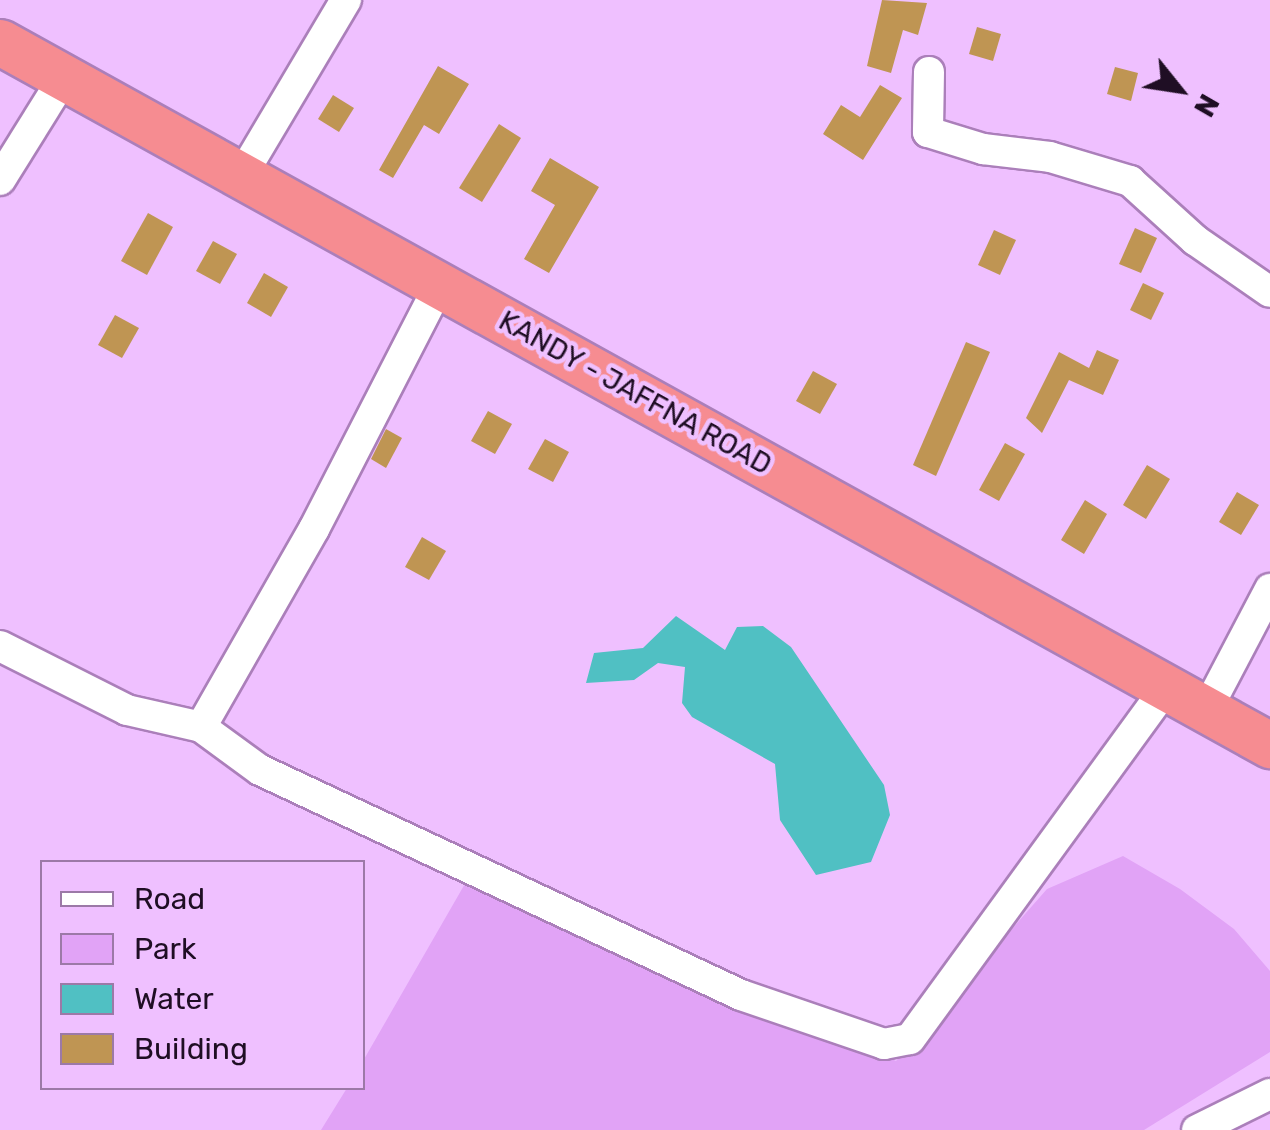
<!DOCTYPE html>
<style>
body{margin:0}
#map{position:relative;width:1270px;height:1130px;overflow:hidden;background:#efc0ff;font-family:Rubik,sans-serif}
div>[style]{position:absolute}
.green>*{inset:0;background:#e1a3f6}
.water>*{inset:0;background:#50c0c3}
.building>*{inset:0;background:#bf9553}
.roads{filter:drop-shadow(2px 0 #ab7fba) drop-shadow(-2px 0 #ab7fba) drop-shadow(0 2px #ab7fba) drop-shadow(0 -2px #ab7fba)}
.minor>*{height:30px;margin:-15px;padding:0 15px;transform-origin:15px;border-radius:15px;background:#fff}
.highway>*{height:45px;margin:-22.5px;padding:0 22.5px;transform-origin:22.5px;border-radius:22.5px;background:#f68c91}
span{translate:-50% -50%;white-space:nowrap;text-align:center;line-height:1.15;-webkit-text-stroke:9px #efc0ff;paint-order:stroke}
.street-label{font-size:28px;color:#1f0e24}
.legend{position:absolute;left:40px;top:860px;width:325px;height:230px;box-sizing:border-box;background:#efc0ff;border:2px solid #9c79a7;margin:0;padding:12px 18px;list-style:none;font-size:30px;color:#1f0e24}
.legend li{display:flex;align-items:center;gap:20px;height:50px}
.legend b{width:50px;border:2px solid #9c79a7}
.north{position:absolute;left:1130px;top:40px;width:100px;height:100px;-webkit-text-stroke:8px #efc0ff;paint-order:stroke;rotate:120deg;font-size:28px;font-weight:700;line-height:40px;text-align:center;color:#1f0e24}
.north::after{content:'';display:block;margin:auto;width:35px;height:45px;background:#1f0e24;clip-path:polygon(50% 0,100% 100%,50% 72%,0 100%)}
</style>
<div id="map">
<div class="green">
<i style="clip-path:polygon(1123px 856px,1180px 889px,1234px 929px,1270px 971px,1270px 1052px,1144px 1130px,321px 1130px,347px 1088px,362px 1088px,363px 1061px,466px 882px,896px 1061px,1047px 889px)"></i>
</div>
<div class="water">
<i style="clip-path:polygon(676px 616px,725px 650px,737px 627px,763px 626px,791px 647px,884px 785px,890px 815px,871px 862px,816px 875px,780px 820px,775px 764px,692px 717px,682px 703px,685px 667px,658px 663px,634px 680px,586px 683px,594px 653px,643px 648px)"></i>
</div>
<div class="building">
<i style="clip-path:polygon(882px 0,927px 3px,918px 35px,903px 30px,891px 73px,867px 66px)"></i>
<i style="clip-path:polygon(977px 27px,1001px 34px,993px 61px,969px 54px)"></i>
<i style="clip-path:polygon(438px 66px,469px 84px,439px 134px,424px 125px,393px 178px,379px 170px)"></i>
<i style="clip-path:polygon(1115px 67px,1138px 73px,1131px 101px,1107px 94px)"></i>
<i style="clip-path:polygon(880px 85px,902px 98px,863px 160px,823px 134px,841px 105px,860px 117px)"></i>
<i style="clip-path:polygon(333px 95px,354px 108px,339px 132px,318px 119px)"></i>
<i style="clip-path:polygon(499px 124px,521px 138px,482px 202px,459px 188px)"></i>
<i style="clip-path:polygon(550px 158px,599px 187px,549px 273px,524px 259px,555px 205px,531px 191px)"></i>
<i style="clip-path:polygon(148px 213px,173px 227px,147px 275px,121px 261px)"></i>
<i style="clip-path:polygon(1135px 228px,1157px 238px,1141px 273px,1119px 264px)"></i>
<i style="clip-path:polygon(994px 230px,1016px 240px,1000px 275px,978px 265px)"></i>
<i style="clip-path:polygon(213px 241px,237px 254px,220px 284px,196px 271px)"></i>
<i style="clip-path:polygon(264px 273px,288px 287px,271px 317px,247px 303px)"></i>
<i style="clip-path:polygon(1143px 283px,1164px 293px,1151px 320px,1130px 310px)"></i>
<i style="clip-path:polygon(115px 315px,139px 328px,122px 358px,98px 345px)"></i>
<i style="clip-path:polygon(966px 342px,990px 352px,936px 476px,913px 465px)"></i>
<i style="clip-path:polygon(1097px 350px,1119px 360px,1103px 395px,1069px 380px,1042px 433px,1026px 418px,1059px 352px,1089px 368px)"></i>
<i style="clip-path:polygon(813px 371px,837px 384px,820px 414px,796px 401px)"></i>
<i style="clip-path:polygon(488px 411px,512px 424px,495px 454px,471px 441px)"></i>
<i style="clip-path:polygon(386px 429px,402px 438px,386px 468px,371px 459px)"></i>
<i style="clip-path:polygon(545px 439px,569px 452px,553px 482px,528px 469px)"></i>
<i style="clip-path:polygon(1005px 443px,1025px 454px,999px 501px,979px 490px)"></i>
<i style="clip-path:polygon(1147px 465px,1170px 479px,1146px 519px,1123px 505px)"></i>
<i style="clip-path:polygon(1237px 492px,1259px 505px,1241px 535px,1219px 522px)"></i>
<i style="clip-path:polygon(1085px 500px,1107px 514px,1084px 554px,1061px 540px)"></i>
<i style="clip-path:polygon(422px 537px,446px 551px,429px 580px,405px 567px)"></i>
</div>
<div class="roads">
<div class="minor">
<i style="left:929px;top:72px;width:60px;rotate:91deg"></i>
<i style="left:928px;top:132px;width:58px;rotate:17.2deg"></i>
<i style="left:983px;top:149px;width:67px;rotate:6.8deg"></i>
<i style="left:1050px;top:157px;width:84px;rotate:16.7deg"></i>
<i style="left:1130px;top:181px;width:88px;rotate:42.2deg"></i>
<i style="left:1195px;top:240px;width:91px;rotate:34.7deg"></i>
<i style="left:242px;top:175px;width:204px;rotate:-59.3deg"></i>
<i style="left:0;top:180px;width:121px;rotate:-58.1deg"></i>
<i style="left:0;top:646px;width:142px;rotate:26.7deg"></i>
<i style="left:127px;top:710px;width:76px;rotate:12.9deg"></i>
<i style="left:201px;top:727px;width:73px;rotate:36.1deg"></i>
<i style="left:260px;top:770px;width:531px;rotate:25.07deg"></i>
<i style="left:741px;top:995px;width:151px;rotate:18.9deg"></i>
<i style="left:884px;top:1044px;width:26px;rotate:-11deg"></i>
<i style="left:910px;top:1039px;width:434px;rotate:-53.9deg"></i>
<i style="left:1206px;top:711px;width:138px;rotate:-62.3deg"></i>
<i style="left:201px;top:727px;width:228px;rotate:-60.3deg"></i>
<i style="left:314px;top:529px;width:276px;rotate:-62.8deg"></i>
<i style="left:1197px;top:1130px;width:81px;rotate:-26.3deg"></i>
</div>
<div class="highway">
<i style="left:0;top:42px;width:1452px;rotate:28.97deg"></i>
</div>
</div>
<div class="street-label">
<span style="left:635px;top:393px;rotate:29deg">KANDY - JAFFNA ROAD</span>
</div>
<ul class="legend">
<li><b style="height:12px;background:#fff"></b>Road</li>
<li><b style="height:28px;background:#e1a3f6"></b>Park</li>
<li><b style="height:28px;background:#50c0c3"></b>Water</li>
<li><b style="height:28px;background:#bf9553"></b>Building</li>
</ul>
<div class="north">N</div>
</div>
